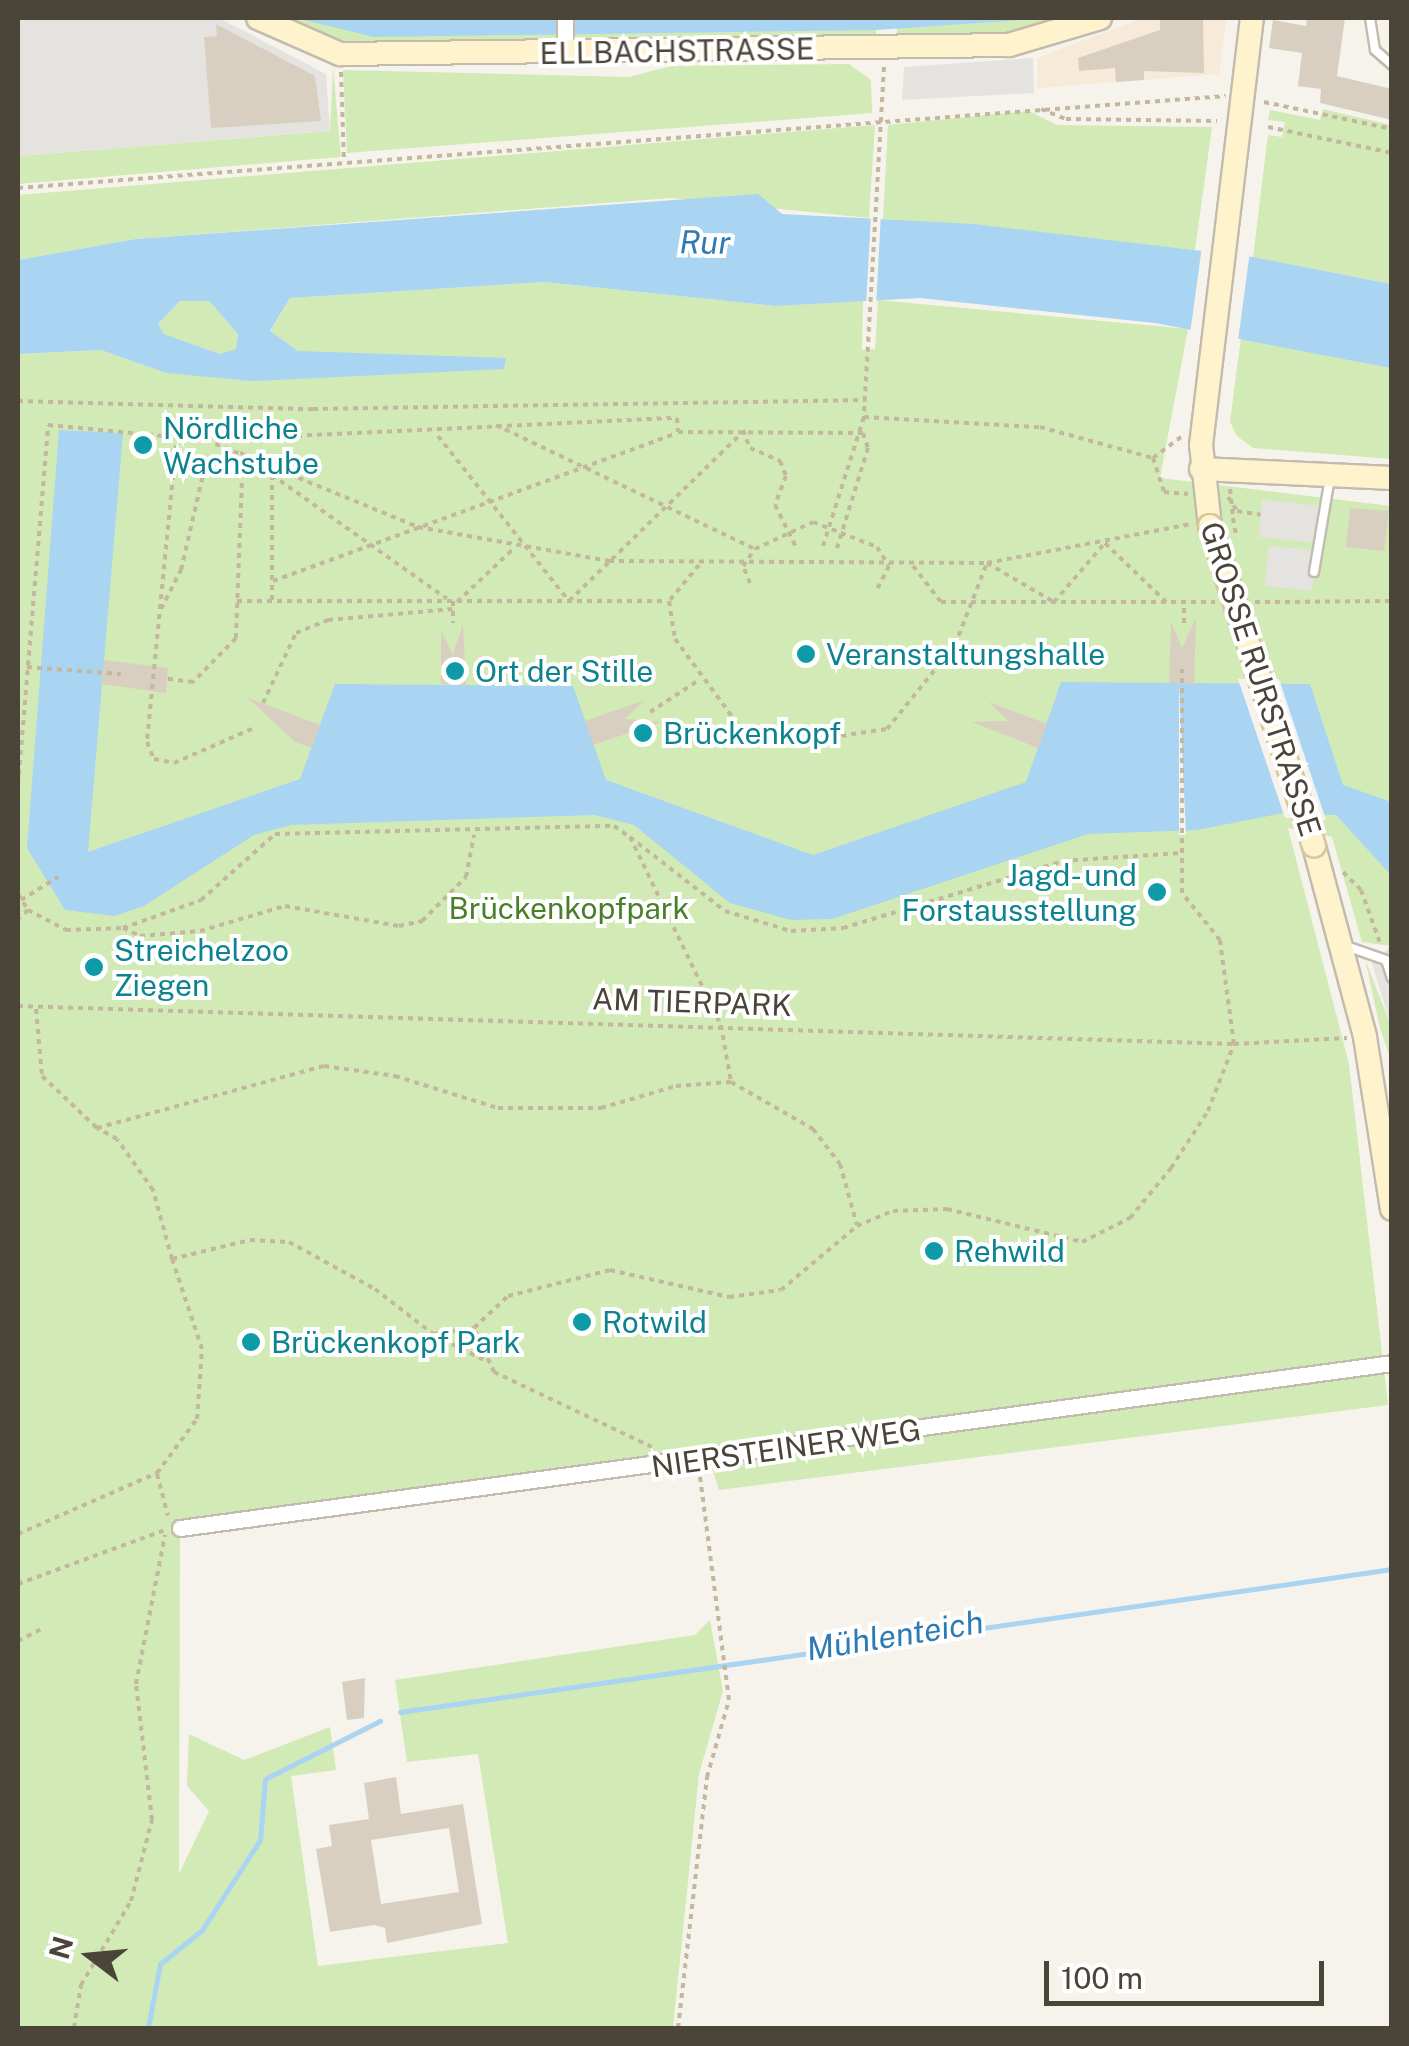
<!DOCTYPE html>
<meta charset="utf-8">
<style>
body{margin:0}
#map{position:relative;width:1409px;height:2046px;overflow:hidden;background:#f6f3ec;font-family:"Public Sans",sans-serif}
div>[style]{position:absolute}
.commercial>*{inset:0;background:#f7ead8}
.green>*{inset:0;background:#d2eab5}
.parking>*{inset:0;background:#e5e3e0}
.water>*{inset:0;background:#a9d4f2}
.pier>*{inset:0;background:#f6f3ec}
.stream>*{height:5px;margin:-2.5px;padding:0 2.5px;transform-origin:2.5px;border-radius:2.5px;background:#a9d4f2}
.building>*{inset:0;background:#d8cfc1}
.path>*{height:4px;margin-top:-2px;transform-origin:0;background:repeating-linear-gradient(90deg,#c4b79f 0 5px,transparent 0 10px)}
.roads{filter:drop-shadow(2px 0 #c2bbae) drop-shadow(-2px 0 #c2bbae) drop-shadow(0 2px #c2bbae) drop-shadow(0 -2px #c2bbae)}
.service>*{height:8px;margin:-4px;padding:0 4px;transform-origin:4px;border-radius:4px;background:#fff}
.minor>*{height:15px;margin:-7.5px;padding:0 7.5px;transform-origin:7.5px;border-radius:7.5px;background:#fff}
.secondary>*{height:22px;margin:-11px;padding:0 11px;transform-origin:11px;border-radius:11px;background:#fff3cd}
.path-bridge>*{height:4px;margin-top:-2px;transform-origin:0;background:repeating-linear-gradient(90deg,#c4b79f 0 5px,transparent 0 10px)}
.bridges{filter:drop-shadow(2px 0 #d6c79b) drop-shadow(-2px 0 #d6c79b) drop-shadow(0 2px #d6c79b) drop-shadow(0 -2px #d6c79b)}
.secondary-bridge>*{height:22px;margin:-11px;padding:0 11px;transform-origin:11px;border-radius:11px;background:#fff3cd}
.dots>*{width:28px;height:28px;translate:-50% -50%;box-sizing:border-box;border:5px solid #fff;border-radius:50%}
span{translate:-50% -50%;white-space:nowrap;text-align:center;line-height:1.15;-webkit-text-stroke:8px #fff;paint-order:stroke}
.street-label{font-size:30px;color:#4b4439}
.culture-label{font-size:30px;color:#0d838f}
.left{translate:0 -50%;text-align:left}
.right{translate:-100% -50%;text-align:right}
.park-label{font-size:30px;color:#4a7f2a}
.water-label{font-size:32px;color:#2e7ab2;font-style:italic}
.frame{position:absolute;inset:0;border:20px solid #4b4439;pointer-events:none}
.north{position:absolute;left:40px;top:1906px;width:100px;height:100px;-webkit-text-stroke:8px #fff;paint-order:stroke;rotate:286deg;font-size:28px;font-weight:700;line-height:40px;text-align:center;color:#4b4439}
.north::after{content:'';display:block;margin:auto;width:35px;height:45px;background:#4b4439;clip-path:polygon(50% 0,100% 100%,50% 72%,0 100%)}
.scale{position:absolute;left:1044px;top:1961px;width:280px;height:45px;box-sizing:border-box;border:5px solid #4b4439;border-top:0;padding-left:12px;font-size:30px;line-height:35px;white-space:nowrap;color:#4b4439;-webkit-text-stroke:8px #fff;paint-order:stroke}
</style>
<div id="map">
<div class="commercial">
<i style="clip-path:polygon(1143px 18px,1227px 18px,1219px 74px,1037px 88px,1037px 58px)"></i>
</div>
<div class="green">
<i style="clip-path:polygon(276px 18px,558px 18px,557px 44px,341px 45px)"></i>
<i style="clip-path:polygon(572px 18px,876px 18px,876px 38px,573px 43px)"></i>
<i style="clip-path:polygon(897px 18px,1074px 18px,1020px 35px,897px 38px)"></i>
<i style="clip-path:polygon(849px 64px,871px 80px,872px 113px,347px 153px,343px 70px,629px 77px,671px 66px)"></i>
<i style="clip-path:polygon(333px 67px,341px 157px,18px 184px,18px 156px,330px 131px)"></i>
<i style="clip-path:polygon(1323px 109px,1391px 125px,1391px 284px,1253px 257px,1268px 135px,1282px 137px,1285px 122px,1268px 120px,1270px 110px,1320px 120px)"></i>
<i style="clip-path:polygon(1029px 111px,1057px 125px,1212px 127px,1195px 250px,883px 219px,888px 125px)"></i>
<i style="clip-path:polygon(875px 125px,869px 218px,671px 198px,136px 239px,18px 260px,18px 195px)"></i>
<i style="clip-path:polygon(544px 282px,776px 306px,863px 301px,862px 350px,875px 349px,878px 300px,1188px 329px,1160px 478px,1391px 506px,1391px 849px,1378px 852px,1391px 875px,1391px 946px,1362px 942px,1332px 837px,1288px 828px,1349px 1064px,1388px 1405px,719px 1490px,708px 1455px,180px 1522px,179px 1874px,209px 1811px,187px 1786px,189px 1734px,244px 1760px,330px 1727px,336px 1770px,291px 1776px,318px 1966px,508px 1943px,478px 1754px,407px 1762px,395px 1680px,695px 1635px,710px 1620px,723px 1691px,699px 1774px,673px 2028px,18px 2028px,18px 354px,101px 350px,166px 373px,298px 351px,270px 332px,290px 298px)"></i>
<i style="clip-path:polygon(180px 301px,209px 301px,238px 334px,236px 350px,220px 354px,164px 334px,158px 324px)"></i>
<i style="clip-path:polygon(1241px 337px,1391px 368px,1391px 459px,1253px 448px,1237px 436px,1230px 422px)"></i>
<i style="clip-path:polygon(1365px 959px,1391px 1026px,1391px 1061px,1380px 1028px)"></i>
</div>
<div class="parking">
<i style="clip-path:polygon(18px 18px,219px 18px,326px 74px,330px 131px,18px 156px)"></i>
<i style="clip-path:polygon(1033px 58px,1034px 93px,902px 100px,904px 67px)"></i>
<i style="clip-path:polygon(1262px 500px,1321px 506px,1317px 543px,1259px 537px)"></i>
<i style="clip-path:polygon(1269px 546px,1316px 550px,1312px 591px,1265px 586px)"></i>
<i style="clip-path:polygon(1391px 946px,1391px 1026px,1372px 963px)"></i>
</div>
<div class="water">
<i style="clip-path:polygon(296px 18px,1049px 18px,876px 30px,374px 37px)"></i>
<i style="clip-path:polygon(evenodd,758px 194px,782px 214px,974px 224px,1253px 257px,1391px 284px,1391px 368px,1155px 323px,920px 298px,776px 306px,544px 282px,290px 298px,270px 331px,298px 351px,506px 358px,504px 369px,252px 381px,166px 373px,101px 350px,18px 354px,18px 260px,136px 239px,758px 194px,180px 301px,209px 301px,238px 334px,236px 349px,220px 354px,164px 334px,158px 324px,180px 301px)"></i>
<i style="clip-path:polygon(59px 430px,123px 433px,88px 852px,300px 779px,335px 684px,573px 686px,606px 780px,813px 855px,1026px 782px,1061px 682px,1310px 684px,1343px 785px,1391px 802px,1391px 875px,1336px 815px,1283px 813px,1197px 830px,1088px 834px,832px 919px,791px 920px,730px 903px,634px 825px,595px 815px,291px 825px,254px 835px,144px 906px,115px 916px,65px 910px,27px 848px)"></i>
</div>
<div class="pier">
<i style="clip-path:polygon(871px 214px,881px 214px,876px 306px,866px 306px)"></i>
<i style="clip-path:polygon(1202px 246px,1250px 251px,1238px 341px,1190px 334px)"></i>
<i style="clip-path:polygon(1238px 679px,1279px 679px,1326px 820px,1285px 818px)"></i>
<i style="clip-path:polygon(1179px 683px,1186px 835px,1179px 835px)"></i>
</div>
<div class="stream">
<i style="left:400px;top:1712px;width:1002px;rotate:-8.2deg"></i>
<i style="left:148px;top:2028px;width:65px;rotate:-79.4deg"></i>
<i style="left:160px;top:1964px;width:54px;rotate:-39deg"></i>
<i style="left:202px;top:1930px;width:107px;rotate:-57.2deg"></i>
<i style="left:260px;top:1840px;width:61px;rotate:-85.3deg"></i>
<i style="left:265px;top:1779px;width:129px;rotate:-26.8deg"></i>
</div>
<div class="building">
<i style="clip-path:polygon(1160px 18px,1203px 19px,1204px 73px,1144px 71px,1144px 80px,1116px 82px,1115px 68px,1079px 71px,1078px 58px,1160px 30px)"></i>
<i style="clip-path:polygon(1307px 18px,1345px 18px,1337px 76px,1392px 89px,1392px 120px,1320px 103px,1321px 89px,1298px 86px,1302px 53px,1269px 48px,1273px 20px,1306px 26px)"></i>
<i style="clip-path:polygon(216px 24px,315px 76px,321px 121px,211px 128px,204px 37px,217px 36px)"></i>
<i style="clip-path:polygon(1350px 508px,1389px 511px,1384px 551px,1346px 547px)"></i>
<i style="clip-path:polygon(1196px 618px,1194px 684px,1169px 683px,1171px 622px,1182px 648px)"></i>
<i style="clip-path:polygon(463px 624px,466px 685px,441px 684px,441px 630px,453px 655px)"></i>
<i style="clip-path:polygon(104px 660px,168px 668px,166px 693px,101px 684px)"></i>
<i style="clip-path:polygon(248px 698px,320px 725px,312px 748px,295px 742px)"></i>
<i style="clip-path:polygon(645px 700px,624px 719px,662px 722px,593px 745px,585px 721px)"></i>
<i style="clip-path:polygon(989px 702px,1047px 724px,1038px 748px,972px 722px,1008px 721px)"></i>
<i style="clip-path:polygon(365px 1678px,364px 1718px,347px 1720px,342px 1682px)"></i>
<i style="clip-path:polygon(evenodd,396px 1777px,401px 1814px,463px 1804px,482px 1924px,387px 1943px,385px 1928px,374px 1925px,330px 1932px,316px 1849px,332px 1846px,329px 1825px,369px 1819px,364px 1783px,396px 1777px,449px 1828px,459px 1892px,381px 1904px,371px 1840px,449px 1828px)"></i>
</div>
<div class="path">
<i style="left:884px;top:67px;width:351px;rotate:93.3deg"></i>
<i style="left:864px;top:417px;width:176px;rotate:3.3deg"></i>
<i style="left:1040px;top:427px;width:117px;rotate:15.3deg"></i>
<i style="left:1153px;top:458px;width:36px;rotate:-37deg"></i>
<i style="left:341px;top:72px;width:90px;rotate:88.1deg"></i>
<i style="left:1264px;top:102px;width:131px;rotate:11.9deg"></i>
<i style="left:1041px;top:109px;width:27px;rotate:22deg"></i>
<i style="left:1066px;top:119px;width:151px;rotate:0.8deg"></i>
<i style="left:1268px;top:127px;width:127px;rotate:11.8deg"></i>
<i style="left:18px;top:188px;width:1211px;rotate:-4.36deg"></i>
<i style="left:18px;top:401px;width:295px;rotate:1.6deg"></i>
<i style="left:313px;top:409px;width:552px;rotate:-0.93deg"></i>
<i style="left:496px;top:425px;width:287px;rotate:25.6deg"></i>
<i style="left:743px;top:430px;width:19px;rotate:69deg"></i>
<i style="left:750px;top:448px;width:33px;rotate:23deg"></i>
<i style="left:780px;top:461px;width:16px;rotate:68deg"></i>
<i style="left:786px;top:476px;width:31px;rotate:111deg"></i>
<i style="left:775px;top:505px;width:49px;rotate:63.4deg"></i>
<i style="left:438px;top:436px;width:211px;rotate:51.6deg"></i>
<i style="left:569px;top:601px;width:243px;rotate:-44.2deg"></i>
<i style="left:227px;top:439px;width:450px;rotate:-2.7deg"></i>
<i style="left:677px;top:418px;width:14px;rotate:86deg"></i>
<i style="left:678px;top:432px;width:185px;rotate:0.3deg"></i>
<i style="left:863px;top:433px;width:16px;rotate:72deg"></i>
<i style="left:868px;top:448px;width:105px;rotate:107.2deg"></i>
<i style="left:176px;top:445px;width:298px;rotate:95.6deg"></i>
<i style="left:147px;top:742px;width:18px;rotate:68deg"></i>
<i style="left:154px;top:759px;width:20px;rotate:11deg"></i>
<i style="left:174px;top:763px;width:90px;rotate:-23.7deg"></i>
<i style="left:262px;top:458px;width:20px;rotate:60deg"></i>
<i style="left:272px;top:475px;width:126px;rotate:90deg"></i>
<i style="left:1153px;top:458px;width:36px;rotate:72deg"></i>
<i style="left:1164px;top:492px;width:24px;rotate:5deg"></i>
<i style="left:272px;top:475px;width:214px;rotate:35.3deg"></i>
<i style="left:1230px;top:489px;width:29px;rotate:84deg"></i>
<i style="left:1228px;top:497px;width:17px;rotate:57deg"></i>
<i style="left:1237px;top:511px;width:24px;rotate:9deg"></i>
<i style="left:823px;top:546px;width:135px;rotate:-72.4deg"></i>
<i style="left:699px;top:565px;width:47px;rotate:129.8deg"></i>
<i style="left:669px;top:601px;width:38px;rotate:81deg"></i>
<i style="left:675px;top:639px;width:113px;rotate:53.6deg"></i>
<i style="left:742px;top:730px;width:52px;rotate:14.6deg"></i>
<i style="left:792px;top:743px;width:96px;rotate:-8.4deg"></i>
<i style="left:887px;top:729px;width:108px;rotate:-51deg"></i>
<i style="left:955px;top:645px;width:88px;rotate:-68.7deg"></i>
<i style="left:987px;top:563px;width:78px;rotate:30.2deg"></i>
<i style="left:1054px;top:602px;width:78px;rotate:-49.2deg"></i>
<i style="left:1105px;top:543px;width:85px;rotate:44deg"></i>
<i style="left:913px;top:566px;width:46px;rotate:52.1deg"></i>
<i style="left:941px;top:602px;width:274px"></i>
<i style="left:273px;top:581px;width:430px;rotate:-20.1deg"></i>
<i style="left:750px;top:583px;width:18px;rotate:-112deg"></i>
<i style="left:743px;top:566px;width:21px;rotate:-55deg"></i>
<i style="left:755px;top:549px;width:64px;rotate:-25deg"></i>
<i style="left:813px;top:522px;width:69px;rotate:21.3deg"></i>
<i style="left:877px;top:547px;width:22px;rotate:58deg"></i>
<i style="left:889px;top:566px;width:25px;rotate:117deg"></i>
<i style="left:237px;top:601px;width:430px"></i>
<i style="left:453px;top:601px;width:22px;rotate:90deg"></i>
<i style="left:457px;top:602px;width:76px;rotate:-43.4deg"></i>
<i style="left:1255px;top:602px;width:137px;rotate:-0.4deg"></i>
<i style="left:161px;top:609px;width:44px;rotate:-62.9deg"></i>
<i style="left:181px;top:570px;width:103px;rotate:-77deg"></i>
<i style="left:204px;top:470px;width:43px;rotate:-23.6deg"></i>
<i style="left:243px;top:453px;width:185px;rotate:92.2deg"></i>
<i style="left:236px;top:638px;width:62px;rotate:134.3deg"></i>
<i style="left:193px;top:682px;width:26px;rotate:-173deg"></i>
<i style="left:1184px;top:623px;width:20px;rotate:-90deg"></i>
<i style="left:27px;top:667px;width:94px;rotate:4.3deg"></i>
<i style="left:452px;top:677px;width:8px;rotate:-90deg"></i>
<i style="left:263px;top:703px;width:77px;rotate:-64.8deg"></i>
<i style="left:296px;top:633px;width:35px;rotate:-22deg"></i>
<i style="left:328px;top:620px;width:125px;rotate:-5deg"></i>
<i style="left:650px;top:712px;width:59px;rotate:-33.1deg"></i>
<i style="left:18px;top:785px;width:361px;rotate:-85.2deg"></i>
<i style="left:48px;top:425px;width:159px;rotate:5.4deg"></i>
<i style="left:206px;top:440px;width:229px;rotate:22.3deg"></i>
<i style="left:418px;top:527px;width:194px;rotate:10.1deg"></i>
<i style="left:609px;top:561px;width:378px;rotate:0.3deg"></i>
<i style="left:987px;top:563px;width:209px;rotate:-10.8deg"></i>
<i style="left:630px;top:837px;width:120px;rotate:37.9deg"></i>
<i style="left:725px;top:911px;width:69px;rotate:16.9deg"></i>
<i style="left:791px;top:931px;width:52px;rotate:-3.3deg"></i>
<i style="left:843px;top:928px;width:230px;rotate:-16.9deg"></i>
<i style="left:1063px;top:861px;width:117px;rotate:-3.9deg"></i>
<i style="left:1343px;top:872px;width:25px;rotate:45deg"></i>
<i style="left:1361px;top:890px;width:59px;rotate:70.3deg"></i>
<i style="left:18px;top:894px;width:19px;rotate:58deg"></i>
<i style="left:28px;top:910px;width:13px;rotate:138deg"></i>
<i style="left:21px;top:900px;width:44px;rotate:-31.9deg"></i>
<i style="left:28px;top:910px;width:43px;rotate:27.8deg"></i>
<i style="left:66px;top:930px;width:57px;rotate:-2deg"></i>
<i style="left:123px;top:928px;width:83px;rotate:-19.7deg"></i>
<i style="left:201px;top:900px;width:99px;rotate:-41.7deg"></i>
<i style="left:275px;top:834px;width:339px;rotate:-1.4deg"></i>
<i style="left:614px;top:826px;width:19px;rotate:35deg"></i>
<i style="left:630px;top:837px;width:209px;rotate:64.2deg"></i>
<i style="left:721px;top:1025px;width:58px;rotate:80deg"></i>
<i style="left:123px;top:928px;width:19px;rotate:25deg"></i>
<i style="left:140px;top:936px;width:60px;rotate:-4.8deg"></i>
<i style="left:200px;top:931px;width:89px;rotate:-16.4deg"></i>
<i style="left:285px;top:906px;width:116px;rotate:10deg"></i>
<i style="left:399px;top:926px;width:24px;rotate:-12deg"></i>
<i style="left:422px;top:921px;width:62px;rotate:-45deg"></i>
<i style="left:466px;top:877px;width:43px;rotate:-79.2deg"></i>
<i style="left:18px;top:1006px;width:1217px;rotate:1.79deg"></i>
<i style="left:1234px;top:1044px;width:113px;rotate:-3deg"></i>
<i style="left:36px;top:1009px;width:67px;rotate:84.9deg"></i>
<i style="left:42px;top:1076px;width:76px;rotate:43.4deg"></i>
<i style="left:172px;top:1259px;width:72px;rotate:-105.4deg"></i>
<i style="left:153px;top:1190px;width:62px;rotate:-125.2deg"></i>
<i style="left:117px;top:1139px;width:23px;rotate:-151deg"></i>
<i style="left:97px;top:1128px;width:235px;rotate:-15.3deg"></i>
<i style="left:324px;top:1066px;width:72px;rotate:8deg"></i>
<i style="left:395px;top:1076px;width:108px;rotate:17.3deg"></i>
<i style="left:498px;top:1108px;width:103px"></i>
<i style="left:601px;top:1108px;width:78px;rotate:-16.3deg"></i>
<i style="left:676px;top:1086px;width:55px;rotate:-4.2deg"></i>
<i style="left:731px;top:1082px;width:95px;rotate:29.8deg"></i>
<i style="left:813px;top:1129px;width:44px;rotate:52.4deg"></i>
<i style="left:840px;top:1164px;width:63px;rotate:74.4deg"></i>
<i style="left:434px;top:1335px;width:56px;rotate:26.6deg"></i>
<i style="left:652px;top:1447px;width:175px;rotate:-154.6deg"></i>
<i style="left:494px;top:1372px;width:48px;rotate:-114.4deg"></i>
<i style="left:474px;top:1328px;width:47px;rotate:-43.3deg"></i>
<i style="left:508px;top:1296px;width:105px;rotate:-14.3deg"></i>
<i style="left:610px;top:1270px;width:122px;rotate:12.8deg"></i>
<i style="left:729px;top:1297px;width:52px;rotate:-7.7deg"></i>
<i style="left:781px;top:1290px;width:99px;rotate:-40.1deg"></i>
<i style="left:857px;top:1226px;width:39px;rotate:-23deg"></i>
<i style="left:893px;top:1211px;width:54px;rotate:-2.1deg"></i>
<i style="left:947px;top:1209px;width:139px;rotate:13.7deg"></i>
<i style="left:1082px;top:1242px;width:54px;rotate:-26.6deg"></i>
<i style="left:1130px;top:1218px;width:65px;rotate:-50.6deg"></i>
<i style="left:1171px;top:1168px;width:68px;rotate:-57deg"></i>
<i style="left:1208px;top:1111px;width:72px;rotate:-68.8deg"></i>
<i style="left:1234px;top:1044px;width:105px;rotate:-97.7deg"></i>
<i style="left:1220px;top:940px;width:60px;rotate:-129deg"></i>
<i style="left:1182px;top:893px;width:224px;rotate:-90deg"></i>
<i style="left:157px;top:1474px;width:43px;rotate:75.3deg"></i>
<i style="left:18px;top:1534px;width:152px;rotate:-23.7deg"></i>
<i style="left:157px;top:1473px;width:67px;rotate:-53.5deg"></i>
<i style="left:197px;top:1419px;width:70px;rotate:-85.9deg"></i>
<i style="left:202px;top:1349px;width:95px;rotate:-108.4deg"></i>
<i style="left:172px;top:1259px;width:80px;rotate:-13.7deg"></i>
<i style="left:250px;top:1240px;width:39px;rotate:3deg"></i>
<i style="left:289px;top:1242px;width:98px;rotate:28.7deg"></i>
<i style="left:375px;top:1289px;width:73px;rotate:37.8deg"></i>
<i style="left:433px;top:1334px;width:41px;rotate:-8.3deg"></i>
<i style="left:18px;top:1584px;width:157px;rotate:-20.2deg"></i>
<i style="left:18px;top:1641px;width:27px;rotate:-27deg"></i>
<i style="left:74px;top:2028px;width:44px;rotate:-80.8deg"></i>
<i style="left:81px;top:1985px;width:98px;rotate:-59.2deg"></i>
<i style="left:131px;top:1901px;width:84px;rotate:-75.5deg"></i>
<i style="left:152px;top:1820px;width:137px;rotate:-96.7deg"></i>
<i style="left:136px;top:1684px;width:152px;rotate:-79deg"></i>
<i style="left:678px;top:2028px;width:253px;rotate:-83.4deg"></i>
<i style="left:707px;top:1777px;width:80px;rotate:-74.1deg"></i>
<i style="left:729px;top:1700px;width:226px;rotate:-97.4deg"></i>
</div>
<div class="roads">
<div class="service">
<i style="left:1370px;top:18px;width:32px;rotate:81deg"></i>
<i style="left:1375px;top:50px;width:23px;rotate:41deg"></i>
<i style="left:1314px;top:572px;width:96px;rotate:-80.4deg"></i>
<i style="left:1346px;top:946px;width:42px;rotate:19.3deg"></i>
<i style="left:1386px;top:960px;width:19px;rotate:72deg"></i>
</div>
<div class="minor">
<i style="left:565px;top:54px;width:36px;rotate:-90deg"></i>
<i style="left:180px;top:1528px;width:1223px;rotate:-7.75deg"></i>
</div>
<div class="secondary">
<i style="left:258px;top:18px;width:90px;rotate:23.7deg"></i>
<i style="left:340px;top:54px;width:669px;rotate:-0.77deg"></i>
<i style="left:1009px;top:45px;width:95px;rotate:-16.5deg"></i>
<i style="left:1201px;top:469px;width:191px;rotate:2.7deg"></i>
<i style="left:1210px;top:526px;width:81px;rotate:-96.3deg"></i>
<i style="left:1201px;top:445px;width:430px;rotate:-83.2deg"></i>
<i style="left:1314px;top:846px;width:198px;rotate:75deg"></i>
<i style="left:1365px;top:1037px;width:174px;rotate:81.1deg"></i>
</div>
</div>
<div class="path-bridge">
<i style="left:1233px;top:518px;width:17px;rotate:80deg"></i>
</div>
<div class="bridges">
<div class="secondary-bridge">
<i style="left:1210px;top:526px;width:336px;rotate:72deg"></i>
</div>
</div>
<div class="dots">
<i style="left:143px;top:445px;background:#0f9aa8"></i>
<i style="left:806px;top:654px;background:#0f9aa8"></i>
<i style="left:455px;top:671px;background:#0f9aa8"></i>
<i style="left:643px;top:733px;background:#0f9aa8"></i>
<i style="left:1157px;top:892px;background:#0f9aa8"></i>
<i style="left:94px;top:967px;background:#0f9aa8"></i>
<i style="left:934px;top:1251px;background:#0f9aa8"></i>
<i style="left:582px;top:1322px;background:#0f9aa8"></i>
<i style="left:251px;top:1342px;background:#0f9aa8"></i>
</div>
<div class="street-label">
<span style="left:677px;top:51px;rotate:-1deg">ELLBACHSTRASSE</span>
<span style="left:1261px;top:679px;rotate:72deg">GROSSE RURSTRASSE</span>
<span style="left:692px;top:1002px;rotate:2deg">AM TIERPARK</span>
<span style="left:786px;top:1448px;rotate:-8deg">NIERSTEINER WEG</span>
</div>
<div class="culture-label">
<span class="left" style="left:163px;top:445px">Nördliche<br>Wachstube</span>
<span class="left" style="left:826px;top:654px">Veranstaltungshalle</span>
<span class="left" style="left:475px;top:671px">Ort der Stille</span>
<span class="left" style="left:663px;top:733px">Brückenkopf</span>
<span class="right" style="left:1137px;top:892px">Jagd- und<br>Forstausstellung</span>
<span class="left" style="left:114px;top:967px">Streichelzoo<br>Ziegen</span>
<span class="left" style="left:954px;top:1251px">Rehwild</span>
<span class="left" style="left:602px;top:1322px">Rotwild</span>
<span class="left" style="left:271px;top:1342px">Brückenkopf Park</span>
</div>
<div class="park-label">
<span style="left:569px;top:908px">Brückenkopfpark</span>
</div>
<div class="water-label">
<span style="left:705px;top:243px;rotate:1deg">Rur</span>
<span style="left:895px;top:1636px;rotate:-9deg">Mühlenteich</span>
</div>
<div class="frame"></div>
<div class="north">N</div>
<div class="scale">100 m</div>
</div>
